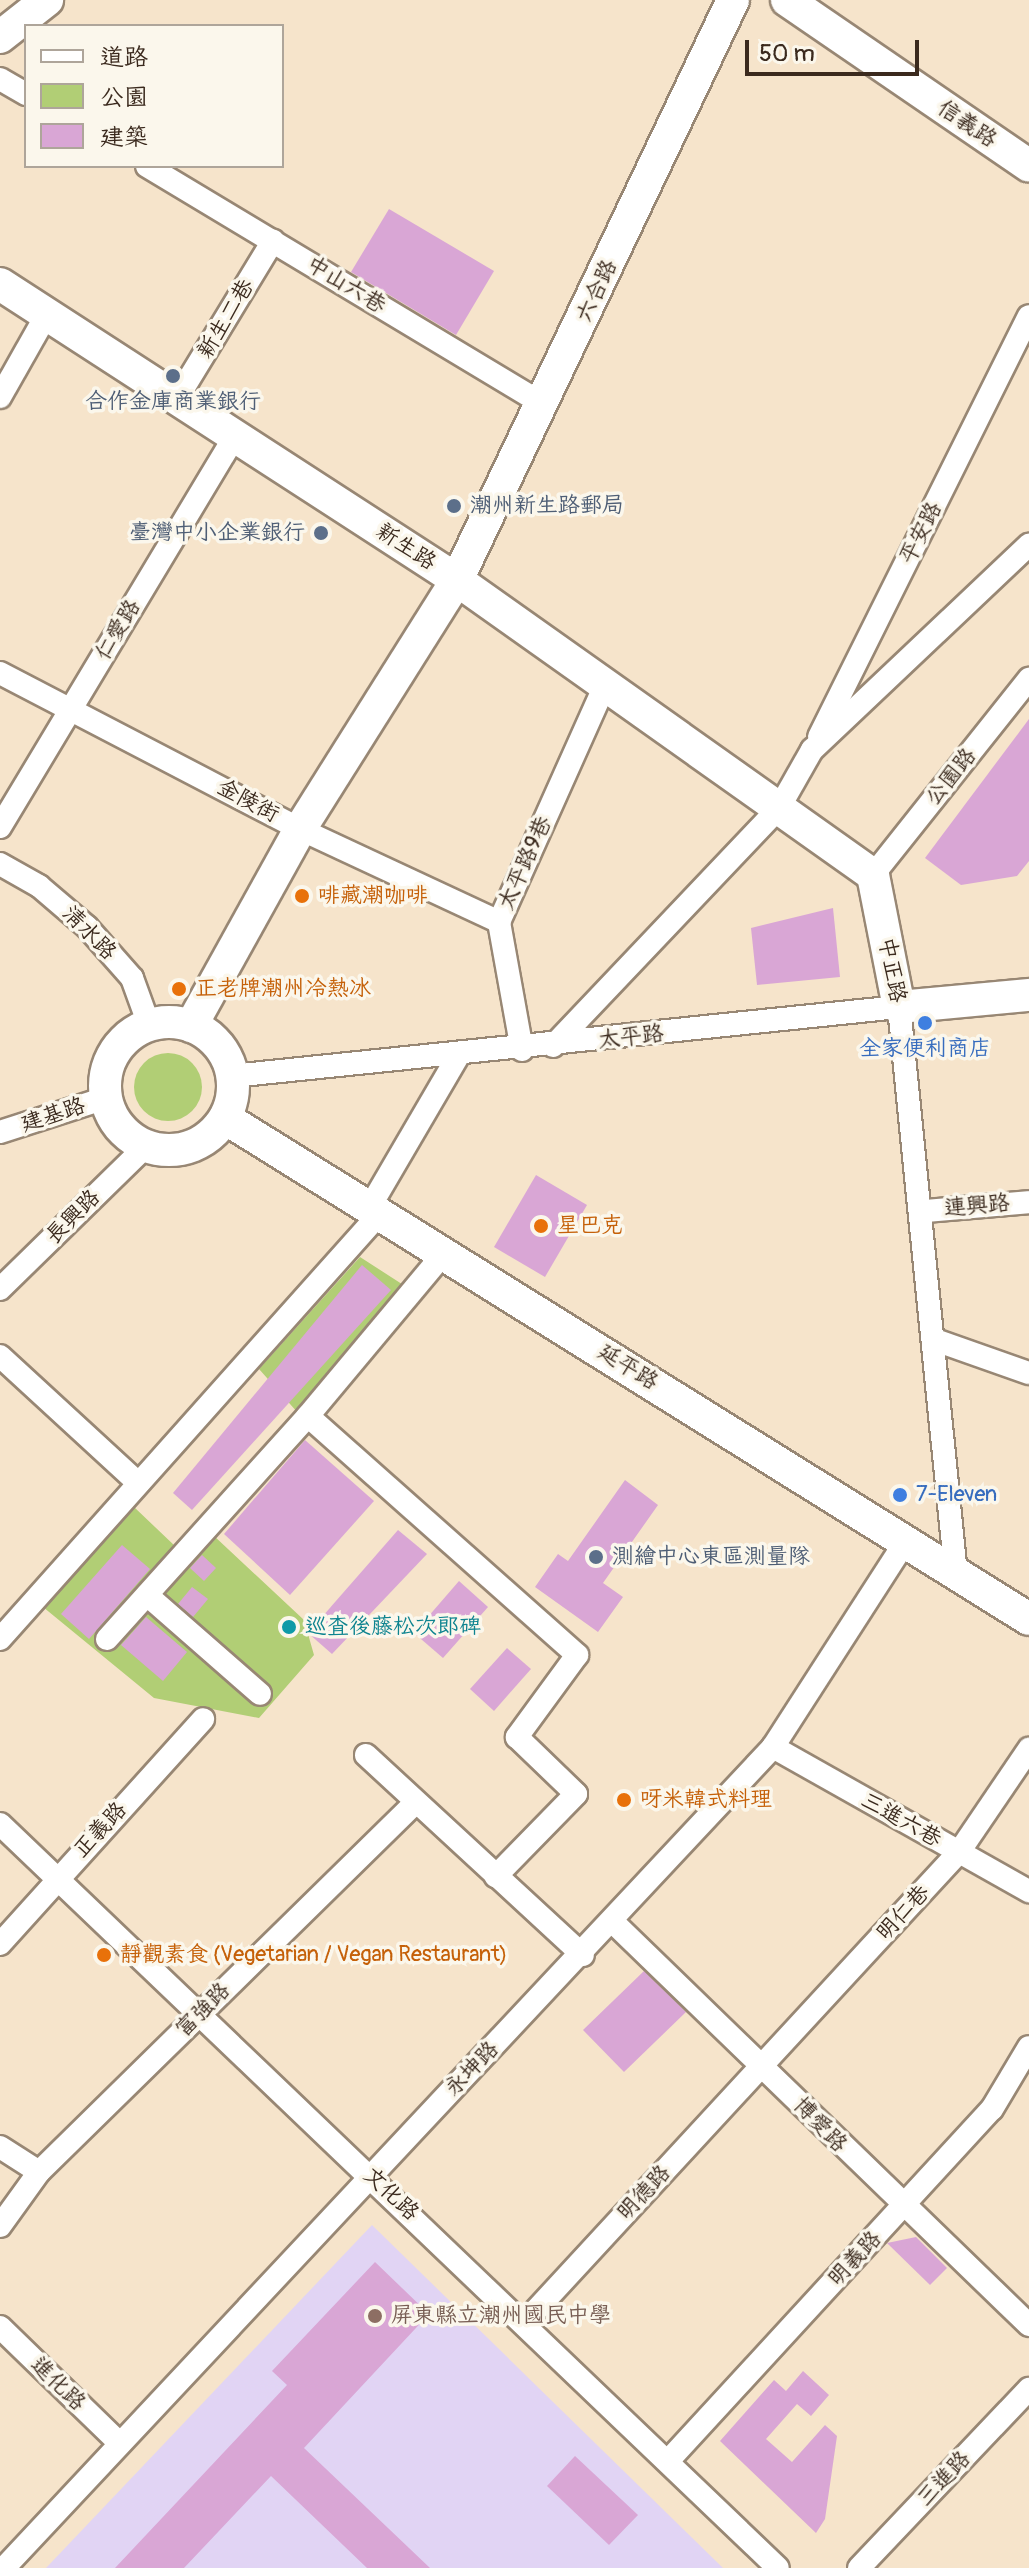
<!DOCTYPE html>
<meta charset="utf-8">
<style>
body{margin:0}
#map{position:relative;width:1029px;height:2568px;overflow:hidden;background:#f6e4cb;font-family:Pangolin,"LXGW WenKai TC",sans-serif}
div>[style]{position:absolute}
.built>*{inset:0;background:#e1d4f4}
.green>*{inset:0;background:#b1ce75}
.round{border-radius:50%}
.building>*{inset:0;background:#d9a6d5}
.roads{filter:drop-shadow(2px 0 #988774) drop-shadow(-2px 0 #988774) drop-shadow(0 2px #988774) drop-shadow(0 -2px #988774)}
.street>*{height:22px;margin:-11px;padding:0 11px;transform-origin:11px;border-radius:11px;background:#fff}
.secondary>*{height:32px;margin:-16px;padding:0 16px;transform-origin:16px;border-radius:16px;background:#fff}
.secondary>.ring{margin:-16px;padding:0;box-sizing:content-box;background:none;border:32px solid #fff;border-radius:50%}
.dots>*{width:22px;height:22px;translate:-50% -50%;box-sizing:border-box;border:4px solid #fbf7ec;border-radius:50%}
span{translate:-50% -50%;white-space:nowrap;text-align:center;line-height:1.15;-webkit-text-stroke:7px #fbf7ec;paint-order:stroke}
.street-label{font-size:22px;color:#3b2a1e}
.service-label{font-size:22px;color:#4e5e75}
.left{translate:0 -50%;text-align:left}
.right{translate:-100% -50%;text-align:right}
.food-label{font-size:22px;color:#c56008}
.shop-label{font-size:22px;color:#366cbe}
.culture-label{font-size:22px;color:#0d838f}
.education-label{font-size:22px;color:#785e54}
.legend{position:absolute;left:24px;top:24px;width:260px;height:144px;box-sizing:border-box;background:#fbf7ec;border:2px solid #aea59a;margin:0;padding:10px 14px;list-style:none;font-size:24px;color:#3b2a1e}
.legend li{display:flex;align-items:center;gap:16px;height:40px}
.legend b{width:40px;border:2px solid #aea59a}
.scale{position:absolute;left:745px;top:40px;width:174px;height:36px;box-sizing:border-box;border:4px solid #3b2a1e;border-top:0;padding-left:10px;font-size:24px;line-height:28px;white-space:nowrap;color:#3b2a1e;-webkit-text-stroke:6px #fbf7ec;paint-order:stroke}
</style>
<div id="map">
<div class="built">
<i style="clip-path:polygon(372px 2225px,723px 2568px,46px 2568px)"></i>
</div>
<div class="green">
<i class="round" style="left:134px;top:1053px;width:68px;height:68px"></i>
<i style="clip-path:polygon(360px 1257px,422px 1297px,213px 1535px,304px 1620px,314px 1655px,259px 1718px,154px 1698px,43px 1607px,134px 1507px,176px 1547px,298px 1413px,259px 1369px)"></i>
</div>
<div class="building">
<i style="clip-path:polygon(389px 209px,494px 271px,456px 335px,351px 272px)"></i>
<i style="clip-path:polygon(1029px 719px,1029px 861px,1017px 876px,961px 885px,925px 858px)"></i>
<i style="clip-path:polygon(833px 908px,840px 977px,757px 985px,751px 928px)"></i>
<i style="clip-path:polygon(536px 1175px,587px 1205px,545px 1277px,494px 1247px)"></i>
<i style="clip-path:polygon(362px 1265px,391px 1290px,192px 1510px,173px 1493px)"></i>
<i style="clip-path:polygon(305px 1440px,374px 1501px,290px 1595px,224px 1534px)"></i>
<i style="clip-path:polygon(625px 1480px,658px 1505px,603px 1583px,623px 1597px,598px 1632px,535px 1587px,558px 1554px,568px 1561px)"></i>
<i style="clip-path:polygon(398px 1530px,427px 1554px,332px 1654px,308px 1633px)"></i>
<i style="clip-path:polygon(122px 1545px,150px 1569px,89px 1639px,61px 1614px)"></i>
<i style="clip-path:polygon(202px 1555px,216px 1568px,204px 1581px,190px 1568px)"></i>
<i style="clip-path:polygon(459px 1581px,488px 1607px,443px 1658px,414px 1633px)"></i>
<i style="clip-path:polygon(192px 1587px,208px 1599px,193px 1617px,178px 1604px)"></i>
<i style="clip-path:polygon(146px 1617px,187px 1652px,163px 1681px,121px 1645px)"></i>
<i style="clip-path:polygon(507px 1648px,531px 1669px,494px 1711px,470px 1689px)"></i>
<i style="clip-path:polygon(644px 1971px,686px 2012px,624px 2072px,583px 2030px)"></i>
<i style="clip-path:polygon(916px 2237px,947px 2268px,930px 2285px,887px 2243px)"></i>
<i style="clip-path:polygon(375px 2262px,429px 2314px,304px 2448px,430px 2568px,367px 2568px,271px 2476px,184px 2568px,115px 2568px,287px 2385px,272px 2371px)"></i>
<i style="clip-path:polygon(803px 2371px,829px 2395px,811px 2416px,797px 2404px,766px 2439px,792px 2462px,825px 2425px,837px 2436px,825px 2519px,816px 2533px,720px 2441px,774px 2380px,786px 2391px)"></i>
<i style="clip-path:polygon(575px 2456px,638px 2515px,609px 2545px,547px 2486px)"></i>
</div>
<div class="roads">
<div class="street">
<i style="left:0;top:79px;width:30px;rotate:30deg"></i>
<i style="left:147px;top:166px;width:462px;rotate:31deg"></i>
<i style="left:0;top:397px;width:95px;rotate:-60.5deg"></i>
<i style="left:178px;top:397px;width:183px;rotate:-58.7deg"></i>
<i style="left:0;top:673px;width:338px;rotate:27.5deg"></i>
<i style="left:300px;top:829px;width:220px;rotate:25deg"></i>
<i style="left:819px;top:737px;width:470px;rotate:-63.5deg"></i>
<i style="left:0;top:827px;width:458px;rotate:-59deg"></i>
<i style="left:0;top:864px;width:45px;rotate:29.4deg"></i>
<i style="left:39px;top:886px;width:63px;rotate:40.5deg"></i>
<i style="left:87px;top:927px;width:68px;rotate:48.6deg"></i>
<i style="left:132px;top:978px;width:50px;rotate:70.1deg"></i>
<i style="left:873px;top:875px;width:251px;rotate:-51.5deg"></i>
<i style="left:553px;top:1046px;width:328px;rotate:-46.5deg"></i>
<i style="left:779px;top:808px;width:67px;rotate:-60.4deg"></i>
<i style="left:812px;top:750px;width:299px;rotate:-43.4deg"></i>
<i style="left:522px;top:1050px;width:130px;rotate:-100.2deg"></i>
<i style="left:499px;top:922px;width:260px;rotate:-65.9deg"></i>
<i style="left:232px;top:1076px;width:671px;rotate:-5.91deg"></i>
<i style="left:899px;top:1007px;width:570px;rotate:84.26deg"></i>
<i style="left:0;top:1132px;width:111px;rotate:-17.8deg"></i>
<i style="left:371px;top:1205px;width:170px;rotate:-59.7deg"></i>
<i style="left:925px;top:1211px;width:104px;rotate:-4.9deg"></i>
<i style="left:445px;top:1252px;width:214px;rotate:129.9deg"></i>
<i style="left:308px;top:1416px;width:360px;rotate:41.6deg"></i>
<i style="left:577px;top:1655px;width:102px;rotate:126.2deg"></i>
<i style="left:517px;top:1737px;width:82px;rotate:44deg"></i>
<i style="left:576px;top:1794px;width:115px;rotate:134.3deg"></i>
<i style="left:0;top:1289px;width:204px;rotate:-44.4deg"></i>
<i style="left:938px;top:1341px;width:96px;rotate:19.4deg"></i>
<i style="left:0;top:1356px;width:188px;rotate:42.6deg"></i>
<i style="left:147px;top:1595px;width:150px;rotate:41.2deg"></i>
<i style="left:0;top:1639px;width:574px;rotate:-48.25deg"></i>
<i style="left:107px;top:1639px;width:300px;rotate:-48deg"></i>
<i style="left:773px;top:1747px;width:294px;rotate:29.4deg"></i>
<i style="left:366px;top:1755px;width:295px;rotate:42.7deg"></i>
<i style="left:0;top:1824px;width:1076px;rotate:43.72deg"></i>
<i style="left:614px;top:1923px;width:578px;rotate:44.09deg"></i>
<i style="left:0;top:1944px;width:303px;rotate:-47.9deg"></i>
<i style="left:0;top:2147px;width:46px;rotate:32.7deg"></i>
<i style="left:0;top:2226px;width:67px;rotate:-54.2deg"></i>
<i style="left:39px;top:2172px;width:527px;rotate:-44.46deg"></i>
<i style="left:526px;top:2321px;width:638px;rotate:-47.29deg"></i>
<i style="left:959px;top:1852px;width:125px;rotate:-55.8deg"></i>
<i style="left:0;top:2327px;width:162px;rotate:44.2deg"></i>
<i style="left:668px;top:2461px;width:478px;rotate:-47.4deg"></i>
<i style="left:992px;top:2109px;width:72px;rotate:-59.2deg"></i>
<i style="left:4px;top:2568px;width:1125px;rotate:-46.87deg"></i>
<i style="left:773px;top:1747px;width:244px;rotate:-57.2deg"></i>
<i style="left:859px;top:2568px;width:247px;rotate:-46.5deg"></i>
</div>
<div class="secondary">
<i style="left:787px;top:0;width:293px;rotate:34.4deg"></i>
<i style="left:0;top:37px;width:60px;rotate:-38.2deg"></i>
<i style="left:0;top:284px;width:544px;rotate:32.93deg"></i>
<i style="left:457px;top:580px;width:510px;rotate:35.34deg"></i>
<i style="left:873px;top:875px;width:135px;rotate:78.9deg"></i>
<i style="left:899px;top:1007px;width:131px;rotate:-5.3deg"></i>
<i class="ring" style="left:105px;top:1022px;width:96px;height:96px"></i>
<i style="left:191px;top:1026px;width:225px;rotate:-61deg"></i>
<i style="left:300px;top:829px;width:294px;rotate:-57.8deg"></i>
<i style="left:457px;top:580px;width:642px;rotate:-64.55deg"></i>
<i style="left:225px;top:1118px;width:947px;rotate:31.93deg"></i>
</div>
</div>
<div class="dots">
<i style="left:173px;top:376px;background:#5c6f8a"></i>
<i style="left:454px;top:506px;background:#5c6f8a"></i>
<i style="left:321px;top:533px;background:#5c6f8a"></i>
<i style="left:302px;top:896px;background:#e8710a"></i>
<i style="left:179px;top:989px;background:#e8710a"></i>
<i style="left:925px;top:1023px;background:#3f7fe0"></i>
<i style="left:541px;top:1226px;background:#e8710a"></i>
<i style="left:900px;top:1495px;background:#3f7fe0"></i>
<i style="left:596px;top:1557px;background:#5c6f8a"></i>
<i style="left:289px;top:1627px;background:#0f9aa8"></i>
<i style="left:624px;top:1800px;background:#e8710a"></i>
<i style="left:104px;top:1955px;background:#e8710a"></i>
<i style="left:375px;top:2316px;background:#8d6e63"></i>
</div>
<div class="street-label">
<span style="left:967px;top:124px;rotate:34deg">信義路</span>
<span style="left:346px;top:285px;rotate:31deg">中山六巷</span>
<span style="left:597px;top:291px;rotate:-65deg">六合路</span>
<span style="left:226px;top:319px;rotate:-59deg">新生二巷</span>
<span style="left:921px;top:533px;rotate:-63deg">平安路</span>
<span style="left:406px;top:547px;rotate:33deg">新生路</span>
<span style="left:118px;top:630px;rotate:-59deg">仁愛路</span>
<span style="left:951px;top:777px;rotate:-51deg">公園路</span>
<span style="left:248px;top:801px;rotate:28deg">金陵街</span>
<span style="left:525px;top:863px;rotate:-66deg">太平路9巷</span>
<span style="left:89px;top:933px;rotate:45deg">清水路</span>
<span style="left:892px;top:970px;rotate:79deg">中正路</span>
<span style="left:631px;top:1037px;rotate:-6deg">太平路</span>
<span style="left:53px;top:1115px;rotate:-18deg">建基路</span>
<span style="left:977px;top:1206px;rotate:-5deg">連興路</span>
<span style="left:73px;top:1217px;rotate:-45deg">長興路</span>
<span style="left:628px;top:1367px;rotate:32deg">延平路</span>
<span style="left:901px;top:1820px;rotate:29deg">三進六巷</span>
<span style="left:100px;top:1830px;rotate:-47deg">正義路</span>
<span style="left:903px;top:1913px;rotate:-47deg">明仁巷</span>
<span style="left:203px;top:2010px;rotate:-45deg">富強路</span>
<span style="left:472px;top:2069px;rotate:-46deg">永坤路</span>
<span style="left:820px;top:2125px;rotate:46deg">博愛路</span>
<span style="left:644px;top:2193px;rotate:-47deg">明德路</span>
<span style="left:391px;top:2194px;rotate:43deg">文化路</span>
<span style="left:855px;top:2259px;rotate:-47deg">明義路</span>
<span style="left:58px;top:2384px;rotate:44deg">進化路</span>
<span style="left:944px;top:2479px;rotate:-47deg">三進路</span>
</div>
<div class="service-label">
<span style="left:173px;top:402px">合作金庫商業銀行</span>
<span class="left" style="left:470px;top:506px">潮州新生路郵局</span>
<span class="right" style="left:305px;top:533px">臺灣中小企業銀行</span>
<span class="left" style="left:612px;top:1557px">測繪中心東區測量隊</span>
</div>
<div class="food-label">
<span class="left" style="left:318px;top:896px">啡藏潮咖啡</span>
<span class="left" style="left:195px;top:989px">正老牌潮州冷熱冰</span>
<span class="left" style="left:557px;top:1226px">星巴克</span>
<span class="left" style="left:640px;top:1800px">呀米韓式料理</span>
<span class="left" style="left:120px;top:1955px">靜觀素食 (Vegetarian / Vegan Restaurant)</span>
</div>
<div class="shop-label">
<span style="left:925px;top:1049px">全家便利商店</span>
<span class="left" style="left:916px;top:1495px">7-Eleven</span>
</div>
<div class="culture-label">
<span class="left" style="left:305px;top:1627px">巡查後藤松次郎碑</span>
</div>
<div class="education-label">
<span class="left" style="left:391px;top:2316px">屏東縣立潮州國民中學</span>
</div>
<ul class="legend">
<li><b style="height:10px;background:#fff"></b>道路</li>
<li><b style="height:22px;background:#b1ce75"></b>公園</li>
<li><b style="height:22px;background:#d9a6d5"></b>建築</li>
</ul>
<div class="scale">50 m</div>
</div>
